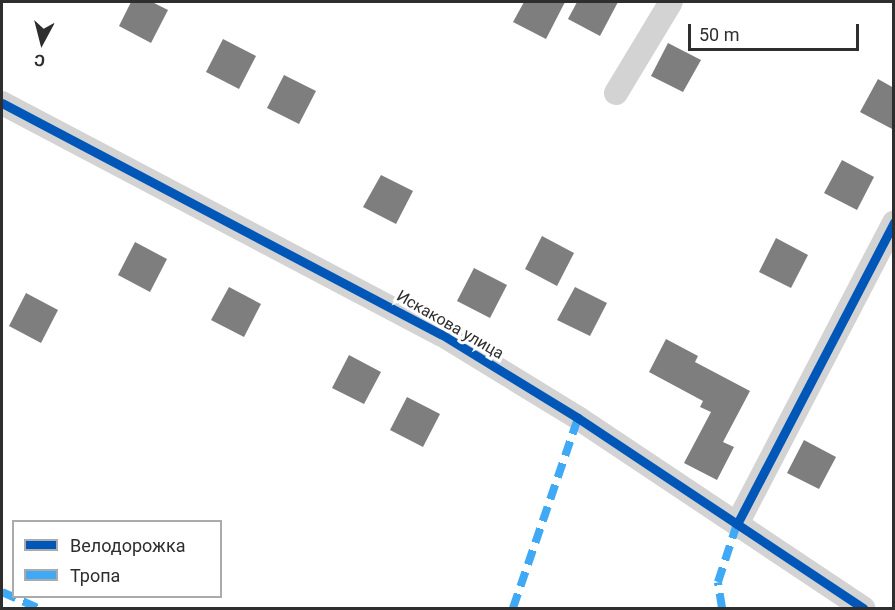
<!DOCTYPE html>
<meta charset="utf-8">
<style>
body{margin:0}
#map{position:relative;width:895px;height:610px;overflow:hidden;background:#fff;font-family:Roboto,sans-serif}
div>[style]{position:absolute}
.building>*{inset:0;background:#7e7e7e}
.minor>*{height:24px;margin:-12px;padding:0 12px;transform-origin:12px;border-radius:12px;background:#d3d3d3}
.quiet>*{height:8px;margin-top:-4px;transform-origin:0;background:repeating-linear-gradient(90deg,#3fa9f5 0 15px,transparent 0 23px)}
.cycleway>*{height:9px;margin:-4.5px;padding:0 4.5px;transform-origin:4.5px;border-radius:4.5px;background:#0057b8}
span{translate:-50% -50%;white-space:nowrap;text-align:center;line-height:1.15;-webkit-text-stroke:6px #fff;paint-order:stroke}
.street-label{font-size:16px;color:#2e2e2e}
.frame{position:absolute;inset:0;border:3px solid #2e2e2e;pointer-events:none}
.legend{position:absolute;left:12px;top:520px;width:210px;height:78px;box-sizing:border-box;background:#fff;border:2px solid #ababab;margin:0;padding:8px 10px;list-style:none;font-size:18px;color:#2e2e2e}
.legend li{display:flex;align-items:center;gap:12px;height:30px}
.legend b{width:30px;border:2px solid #ababab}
.north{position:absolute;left:12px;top:12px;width:60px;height:60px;-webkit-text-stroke:4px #fff;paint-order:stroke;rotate:187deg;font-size:16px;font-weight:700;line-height:24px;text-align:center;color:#2e2e2e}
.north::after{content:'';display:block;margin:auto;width:21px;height:27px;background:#2e2e2e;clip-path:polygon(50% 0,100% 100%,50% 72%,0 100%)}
.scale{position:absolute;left:688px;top:24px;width:171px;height:27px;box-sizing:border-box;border:3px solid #2e2e2e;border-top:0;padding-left:8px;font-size:18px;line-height:21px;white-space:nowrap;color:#2e2e2e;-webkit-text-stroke:4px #fff;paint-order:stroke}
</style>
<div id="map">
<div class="building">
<i style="clip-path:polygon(131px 2px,152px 2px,168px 10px,151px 43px,119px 26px)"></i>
<i style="clip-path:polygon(524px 2px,565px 2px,546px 39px,513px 22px)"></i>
<i style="clip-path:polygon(577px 2px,618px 2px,600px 36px,568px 19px)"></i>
<i style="clip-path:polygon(223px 39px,256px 56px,239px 89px,206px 72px)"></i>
<i style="clip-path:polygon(668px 43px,701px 60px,683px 92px,651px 76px)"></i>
<i style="clip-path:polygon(284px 75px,316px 91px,299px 124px,267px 108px)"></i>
<i style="clip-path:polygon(878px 79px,894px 88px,894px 130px,860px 112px)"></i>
<i style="clip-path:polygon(842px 160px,874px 177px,857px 210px,824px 193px)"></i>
<i style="clip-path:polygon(381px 175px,413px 191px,396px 224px,363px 207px)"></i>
<i style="clip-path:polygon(542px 236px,574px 253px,557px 286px,525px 269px)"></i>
<i style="clip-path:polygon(776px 238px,808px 255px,791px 288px,759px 272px)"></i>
<i style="clip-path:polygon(135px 242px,167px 259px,150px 292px,118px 275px)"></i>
<i style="clip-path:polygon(474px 268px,507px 285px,490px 318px,457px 301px)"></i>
<i style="clip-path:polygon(229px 287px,261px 304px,244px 337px,211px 320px)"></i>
<i style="clip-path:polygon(575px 287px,607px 303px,590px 336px,557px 320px)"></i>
<i style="clip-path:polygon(26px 293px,58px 310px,41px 343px,9px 326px)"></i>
<i style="clip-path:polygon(666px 339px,698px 356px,695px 362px,750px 391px,723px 442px,734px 447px,717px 480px,684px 463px,711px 412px,700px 407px,703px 401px,649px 372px)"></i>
<i style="clip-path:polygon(349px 355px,381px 372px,364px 404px,332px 388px)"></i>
<i style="clip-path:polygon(407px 397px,440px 414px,423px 447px,390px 430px)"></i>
<i style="clip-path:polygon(804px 440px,836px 457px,819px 489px,787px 473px)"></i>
</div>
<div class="minor">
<i style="left:616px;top:93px;width:106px;rotate:-58.9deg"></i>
<i style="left:2px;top:103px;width:496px;rotate:27.8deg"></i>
<i style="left:441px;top:334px;width:161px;rotate:31.5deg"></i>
<i style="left:578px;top:418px;width:343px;rotate:33.7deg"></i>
<i style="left:737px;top:524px;width:340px;rotate:-62.5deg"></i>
</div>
<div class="quiet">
<i style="left:2px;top:592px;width:39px;rotate:24deg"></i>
<i style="left:513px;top:608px;width:201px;rotate:-71.1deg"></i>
<i style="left:722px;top:608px;width:26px;rotate:-99deg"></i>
<i style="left:718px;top:582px;width:61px;rotate:-71.9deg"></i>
</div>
<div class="cycleway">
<i style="left:2px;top:103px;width:496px;rotate:27.8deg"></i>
<i style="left:441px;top:334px;width:161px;rotate:31.5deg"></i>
<i style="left:578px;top:418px;width:343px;rotate:33.7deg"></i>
<i style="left:737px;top:524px;width:340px;rotate:-62.5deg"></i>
</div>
<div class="street-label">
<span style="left:450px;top:325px;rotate:30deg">Искакова улица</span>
</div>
<div class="frame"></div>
<ul class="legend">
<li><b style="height:8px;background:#0057b8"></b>Велодорожка</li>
<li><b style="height:8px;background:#3fa9f5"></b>Тропа</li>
</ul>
<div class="north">С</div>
<div class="scale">50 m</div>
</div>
